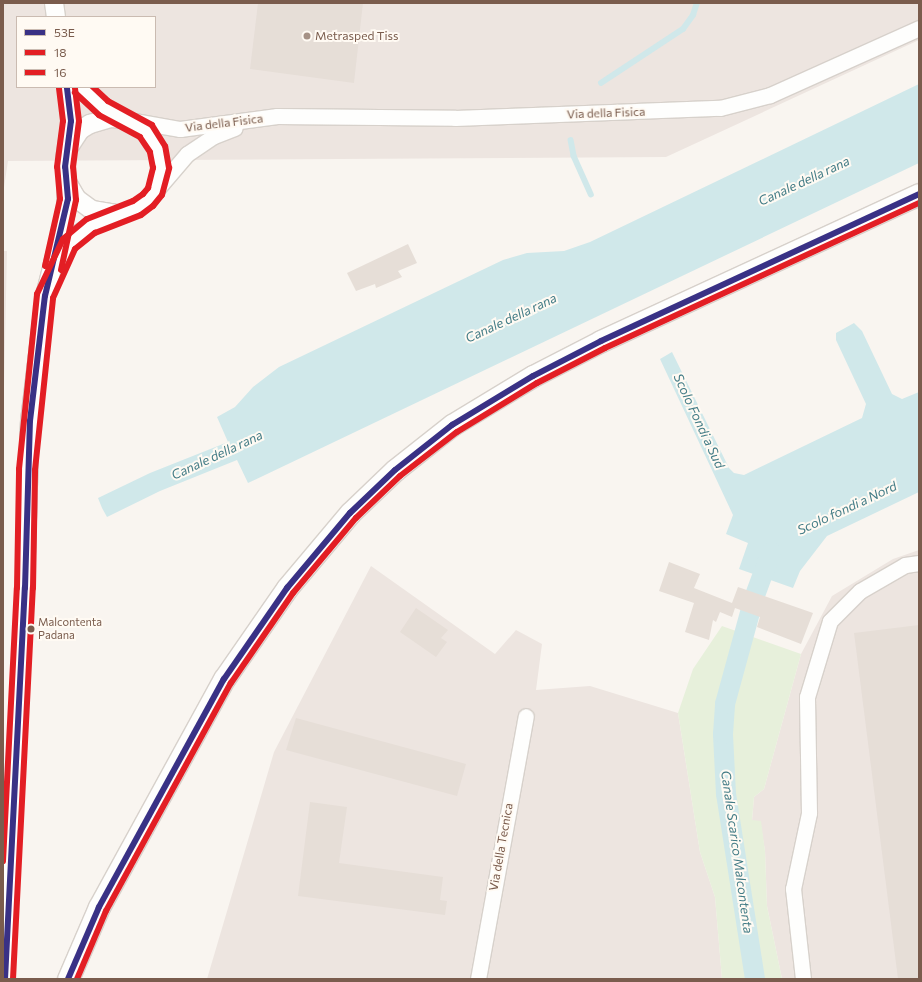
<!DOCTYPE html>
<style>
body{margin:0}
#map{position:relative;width:922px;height:982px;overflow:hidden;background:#f9f5f0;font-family:Commissioner,sans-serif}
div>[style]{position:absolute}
.industrial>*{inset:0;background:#ede5e0}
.green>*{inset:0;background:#e7f0db}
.water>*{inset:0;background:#d0e8ea}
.stream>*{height:5.5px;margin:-2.75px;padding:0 2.75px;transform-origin:2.75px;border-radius:2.75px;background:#d0e8ea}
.canal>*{height:20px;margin:-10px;padding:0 10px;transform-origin:10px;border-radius:10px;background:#d0e8ea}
.building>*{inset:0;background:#e6ded7}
.roads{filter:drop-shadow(1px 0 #d7d1cb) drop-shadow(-1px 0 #d7d1cb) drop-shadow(0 1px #d7d1cb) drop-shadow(0 -1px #d7d1cb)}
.minor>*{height:15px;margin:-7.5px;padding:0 7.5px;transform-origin:7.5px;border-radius:7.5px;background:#fefefd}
.tertiary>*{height:18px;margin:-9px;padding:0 9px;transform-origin:9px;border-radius:9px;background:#fefefd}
.secondary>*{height:21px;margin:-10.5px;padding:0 10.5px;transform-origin:10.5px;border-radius:10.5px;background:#fefefd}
.bus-1>*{height:6px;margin:-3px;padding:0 3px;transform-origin:3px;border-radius:3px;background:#393185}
.bus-2>*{height:6px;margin:-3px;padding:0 3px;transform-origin:3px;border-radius:3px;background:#e31e24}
.bus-3>*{height:6px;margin:-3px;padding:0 3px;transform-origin:3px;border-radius:3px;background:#e31e24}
.dots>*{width:11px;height:11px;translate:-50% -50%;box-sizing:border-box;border:2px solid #fffaf3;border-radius:50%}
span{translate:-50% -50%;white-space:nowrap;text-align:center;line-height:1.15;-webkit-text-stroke:4px #fffaf3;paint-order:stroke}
.bus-label{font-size:11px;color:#7a5c4d}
.left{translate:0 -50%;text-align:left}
.poi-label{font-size:12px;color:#7a5c4d}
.street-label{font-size:12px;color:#7a5c4d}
.water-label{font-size:13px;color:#437c86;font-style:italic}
.frame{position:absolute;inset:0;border:4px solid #7a5c4d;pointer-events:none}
.legend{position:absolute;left:16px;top:16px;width:140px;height:72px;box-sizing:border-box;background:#fffaf3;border:1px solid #cabbb1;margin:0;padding:5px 7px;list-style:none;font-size:12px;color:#7a5c4d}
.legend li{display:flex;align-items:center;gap:8px;height:20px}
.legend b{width:20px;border:1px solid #cabbb1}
</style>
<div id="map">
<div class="industrial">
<i style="clip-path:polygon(evenodd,3px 3px,919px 3px,919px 40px,666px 157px,8px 161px,3px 194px,3px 3px,17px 17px,155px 17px,155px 87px,17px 87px,17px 17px)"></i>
<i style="clip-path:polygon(3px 251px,7px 251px,3px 432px)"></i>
<i style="clip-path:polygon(919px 550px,919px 979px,782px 979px,767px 906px,765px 851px,760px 821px,752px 821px,754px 797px,764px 789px,801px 654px,832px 596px,893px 559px)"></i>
<i style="clip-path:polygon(371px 566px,495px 654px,516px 630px,542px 644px,536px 690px,590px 686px,678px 713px,700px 852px,715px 897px,722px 979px,207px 979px,274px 752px)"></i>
</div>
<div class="green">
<i style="clip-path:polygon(722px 626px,801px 654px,764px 789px,754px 797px,752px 820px,761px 821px,765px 851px,767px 906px,782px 979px,722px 979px,715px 897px,700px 852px,678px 713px,693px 669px)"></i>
</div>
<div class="water">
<i style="clip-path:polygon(919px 84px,919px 163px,248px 483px,237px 460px,160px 491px,107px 517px,102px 508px,98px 498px,150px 473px,228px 442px,217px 417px,235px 407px,253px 387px,279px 367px,503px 260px,527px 253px,564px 251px,590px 242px)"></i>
<i style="clip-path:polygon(854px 323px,862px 331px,892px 394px,902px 399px,919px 392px,919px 492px,827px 536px,800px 571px,793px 588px,739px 569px,748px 543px,726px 534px,733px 515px,660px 359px,672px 352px,729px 468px,734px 473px,744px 475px,862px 418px,866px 404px,836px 340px,836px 333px)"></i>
</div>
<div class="stream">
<i style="left:601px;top:83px;width:98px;rotate:-33.4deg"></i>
<i style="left:683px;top:29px;width:17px;rotate:-54deg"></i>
<i style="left:693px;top:15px;width:13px;rotate:-72deg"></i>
<i style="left:571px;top:140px;width:16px;rotate:79deg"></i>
<i style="left:574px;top:156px;width:42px;rotate:65.9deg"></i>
</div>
<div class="canal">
<i style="left:755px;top:979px;width:187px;rotate:-98.9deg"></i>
<i style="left:726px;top:794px;width:60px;rotate:-92.9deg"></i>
<i style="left:723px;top:734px;width:30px;rotate:-86deg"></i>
<i style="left:725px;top:704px;width:110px;rotate:-74.7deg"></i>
<i style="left:754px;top:598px;width:49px;rotate:-69.7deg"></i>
</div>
<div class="building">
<i style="clip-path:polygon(258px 3px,363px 3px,354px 83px,250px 69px)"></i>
<i style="clip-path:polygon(408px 244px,417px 263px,398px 271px,402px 277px,376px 288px,375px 284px,356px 291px,347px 273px)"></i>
<i style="clip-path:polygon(669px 562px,700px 574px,694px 588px,732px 603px,738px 587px,813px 613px,801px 644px,757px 627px,760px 617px,735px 608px,732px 617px,720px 612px,716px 622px,713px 620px,709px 640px,685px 632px,694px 603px,659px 591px)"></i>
<i style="clip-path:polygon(416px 608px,448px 630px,441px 638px,447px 642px,436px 657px,400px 632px)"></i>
<i style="clip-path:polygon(919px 625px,919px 979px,898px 979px,854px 633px)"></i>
<i style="clip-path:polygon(296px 718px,466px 764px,457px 796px,286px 750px)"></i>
<i style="clip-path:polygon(310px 802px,347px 807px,339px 863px,443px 877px,440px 900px,447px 901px,445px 915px,298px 896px)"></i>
</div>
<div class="roads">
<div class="minor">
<i style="left:134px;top:121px;width:47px;rotate:9.9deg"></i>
<i style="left:180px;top:129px;width:98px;rotate:-7.6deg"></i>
<i style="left:277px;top:116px;width:178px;rotate:0.6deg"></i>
<i style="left:455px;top:118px;width:265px;rotate:-2.2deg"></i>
<i style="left:720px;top:108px;width:52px;rotate:-14.6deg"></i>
<i style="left:770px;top:95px;width:163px;rotate:-24.2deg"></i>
<i style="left:157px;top:189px;width:46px;rotate:-49.4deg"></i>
<i style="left:187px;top:154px;width:32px;rotate:-34deg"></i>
<i style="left:214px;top:136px;width:22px;rotate:-21deg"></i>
<i style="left:478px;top:979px;width:267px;rotate:-79.7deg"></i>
<i style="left:803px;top:979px;width:91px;rotate:-96.3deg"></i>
<i style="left:793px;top:889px;width:78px;rotate:-78.1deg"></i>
<i style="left:809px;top:813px;width:116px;rotate:-91deg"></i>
<i style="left:807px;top:697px;width:79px;rotate:-73.2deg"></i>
<i style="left:830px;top:621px;width:42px;rotate:-45deg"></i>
<i style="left:860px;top:591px;width:52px;rotate:-30deg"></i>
<i style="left:905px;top:565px;width:14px;rotate:-8deg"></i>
</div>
<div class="tertiary">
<i style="left:54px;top:3px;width:14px;rotate:82deg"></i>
<i style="left:67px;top:87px;width:34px;rotate:83deg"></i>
<i style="left:71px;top:121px;width:39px;rotate:99deg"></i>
<i style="left:65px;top:160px;width:22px;rotate:85deg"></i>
<i style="left:67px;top:182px;width:20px;rotate:60deg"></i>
<i style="left:77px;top:199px;width:19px;rotate:36deg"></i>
<i style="left:92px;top:210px;width:26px;rotate:9deg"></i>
<i style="left:69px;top:147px;width:20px;rotate:-57deg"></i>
<i style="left:80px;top:130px;width:12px;rotate:-31deg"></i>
<i style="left:90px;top:124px;width:22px;rotate:-16deg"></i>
<i style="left:111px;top:118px;width:12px;rotate:5deg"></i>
<i style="left:59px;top:262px;width:21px;rotate:-61deg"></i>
<i style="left:69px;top:244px;width:14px;rotate:-45deg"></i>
<i style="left:79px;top:234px;width:14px;rotate:-34deg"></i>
<i style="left:91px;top:226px;width:49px;rotate:-21.4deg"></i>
<i style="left:137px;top:208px;width:14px;rotate:-36deg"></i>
<i style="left:148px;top:200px;width:11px;rotate:-49deg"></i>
<i style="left:155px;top:192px;width:25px;rotate:-76deg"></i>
<i style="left:161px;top:168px;width:19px;rotate:-99deg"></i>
<i style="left:158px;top:149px;width:22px;rotate:-124deg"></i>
<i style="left:146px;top:131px;width:49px;rotate:-151.9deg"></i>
<i style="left:103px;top:108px;width:30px;rotate:-136deg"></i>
<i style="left:5px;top:979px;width:392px;rotate:-87.1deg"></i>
<i style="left:25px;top:588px;width:167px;rotate:-88.3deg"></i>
<i style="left:30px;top:421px;width:126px;rotate:-83.2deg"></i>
<i style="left:45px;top:296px;width:87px;rotate:-76deg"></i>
<i style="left:66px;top:212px;width:30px;rotate:-88deg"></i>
</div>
<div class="secondary">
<i style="left:68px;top:979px;width:78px;rotate:-66.7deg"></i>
<i style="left:99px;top:907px;width:260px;rotate:-61.3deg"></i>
<i style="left:224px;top:679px;width:111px;rotate:-55.3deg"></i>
<i style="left:287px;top:588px;width:98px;rotate:-50deg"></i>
<i style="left:350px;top:513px;width:62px;rotate:-43.7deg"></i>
<i style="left:395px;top:470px;width:73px;rotate:-38.3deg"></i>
<i style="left:452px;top:425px;width:95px;rotate:-31.2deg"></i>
<i style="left:533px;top:376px;width:76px;rotate:-27.2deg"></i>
<i style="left:601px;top:341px;width:350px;rotate:-24.8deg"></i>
</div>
</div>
<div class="bus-1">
<i style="left:5px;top:979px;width:392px;rotate:-87.1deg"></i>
<i style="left:25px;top:588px;width:167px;rotate:-88.3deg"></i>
<i style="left:30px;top:421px;width:126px;rotate:-83.2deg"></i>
<i style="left:45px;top:296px;width:100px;rotate:-76.7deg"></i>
<i style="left:68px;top:199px;width:32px;rotate:-95deg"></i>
<i style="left:65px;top:167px;width:46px;rotate:-82.6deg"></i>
<i style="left:71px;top:121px;width:34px;rotate:-97deg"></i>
<i style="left:68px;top:979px;width:78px;rotate:-66.7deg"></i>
<i style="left:99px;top:907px;width:260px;rotate:-61.3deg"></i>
<i style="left:224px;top:679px;width:111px;rotate:-55.3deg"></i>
<i style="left:287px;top:588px;width:98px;rotate:-50deg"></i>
<i style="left:350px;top:513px;width:62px;rotate:-43.7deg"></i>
<i style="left:395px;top:470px;width:73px;rotate:-38.3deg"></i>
<i style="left:452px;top:425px;width:95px;rotate:-31.2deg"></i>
<i style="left:533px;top:376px;width:76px;rotate:-27.2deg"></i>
<i style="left:601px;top:341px;width:350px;rotate:-24.8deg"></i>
</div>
<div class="bus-2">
<i style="left:61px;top:270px;width:72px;rotate:-77.9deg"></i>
<i style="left:76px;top:200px;width:33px;rotate:-95deg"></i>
<i style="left:73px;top:167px;width:46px;rotate:-82.6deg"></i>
<i style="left:79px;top:121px;width:34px;rotate:-97deg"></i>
<i style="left:13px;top:979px;width:392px;rotate:-87.1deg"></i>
<i style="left:33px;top:588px;width:118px;rotate:-89deg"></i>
<i style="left:35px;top:470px;width:173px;rotate:-84deg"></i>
<i style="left:53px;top:298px;width:54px;rotate:-65.8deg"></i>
<i style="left:75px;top:249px;width:26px;rotate:-39deg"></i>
<i style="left:95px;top:233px;width:49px;rotate:-21.4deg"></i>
<i style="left:141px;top:215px;width:15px;rotate:-37deg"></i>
<i style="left:153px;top:206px;width:14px;rotate:-51deg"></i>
<i style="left:162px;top:195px;width:28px;rotate:-75deg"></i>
<i style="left:169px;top:168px;width:22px;rotate:-100deg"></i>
<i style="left:165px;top:146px;width:25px;rotate:-122deg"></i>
<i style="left:152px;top:125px;width:50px;rotate:-151.4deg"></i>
<i style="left:108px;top:101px;width:21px;rotate:-137deg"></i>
<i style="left:77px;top:979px;width:74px;rotate:-66.9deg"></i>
<i style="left:106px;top:911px;width:260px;rotate:-61.3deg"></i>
<i style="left:231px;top:683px;width:109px;rotate:-55.4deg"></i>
<i style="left:293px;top:593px;width:98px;rotate:-50deg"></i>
<i style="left:356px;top:518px;width:61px;rotate:-43.7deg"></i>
<i style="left:400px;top:476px;width:72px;rotate:-37.7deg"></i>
<i style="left:457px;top:432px;width:94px;rotate:-31.5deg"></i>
<i style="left:537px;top:383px;width:76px;rotate:-27.2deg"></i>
<i style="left:605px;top:348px;width:346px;rotate:-24.8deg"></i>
</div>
<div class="bus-3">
<i style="left:45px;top:266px;width:69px;rotate:-77.4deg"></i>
<i style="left:60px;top:199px;width:32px;rotate:-95deg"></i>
<i style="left:57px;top:167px;width:46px;rotate:-82.6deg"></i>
<i style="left:63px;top:121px;width:33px;rotate:-97deg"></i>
<i style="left:3px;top:861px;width:273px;rotate:-87.1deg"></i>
<i style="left:17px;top:588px;width:119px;rotate:-89deg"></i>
<i style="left:19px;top:469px;width:176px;rotate:-84.1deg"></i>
<i style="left:37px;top:294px;width:61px;rotate:-64.7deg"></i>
<i style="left:63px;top:239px;width:31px;rotate:-40deg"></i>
<i style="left:87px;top:219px;width:49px;rotate:-21.4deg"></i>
<i style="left:133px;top:201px;width:12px;rotate:-35deg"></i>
<i style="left:143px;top:194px;width:8px;rotate:-50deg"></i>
<i style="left:148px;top:188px;width:21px;rotate:-76deg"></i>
<i style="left:153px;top:168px;width:16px;rotate:-101deg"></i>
<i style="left:150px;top:152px;width:18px;rotate:-124deg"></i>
<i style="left:140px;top:137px;width:47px;rotate:-151.8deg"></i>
<i style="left:99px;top:115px;width:33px;rotate:-137deg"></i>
</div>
<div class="dots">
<i style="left:307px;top:36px;background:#a69286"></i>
<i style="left:31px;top:629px;background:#7a5c4d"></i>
</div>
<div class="bus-label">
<span class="left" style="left:38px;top:629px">Malcontenta<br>Padana</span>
</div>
<div class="poi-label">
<span class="left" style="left:315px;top:36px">Metrasped Tiss</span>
</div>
<div class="street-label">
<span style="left:606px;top:113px;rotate:-2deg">Via della Fisica</span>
<span style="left:224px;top:123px;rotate:-7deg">Via della Fisica</span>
<span style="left:501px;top:847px;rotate:-80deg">Via della Tecnica</span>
</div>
<div class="water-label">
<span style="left:804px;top:181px;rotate:-25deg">Canale della rana</span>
<span style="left:511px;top:318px;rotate:-25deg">Canale della rana</span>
<span style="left:699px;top:421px;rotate:65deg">Scolo Fondi a Sud</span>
<span style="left:217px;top:455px;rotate:-25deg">Canale della rana</span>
<span style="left:847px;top:508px;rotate:-25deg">Scolo fondi a Nord</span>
<span style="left:737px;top:852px;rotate:82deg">Canale Scarico Malcontenta</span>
</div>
<div class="frame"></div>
<ul class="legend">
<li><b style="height:5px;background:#393185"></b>53E</li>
<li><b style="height:5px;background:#e31e24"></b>18</li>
<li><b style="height:5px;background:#e31e24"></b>16</li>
</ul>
</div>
